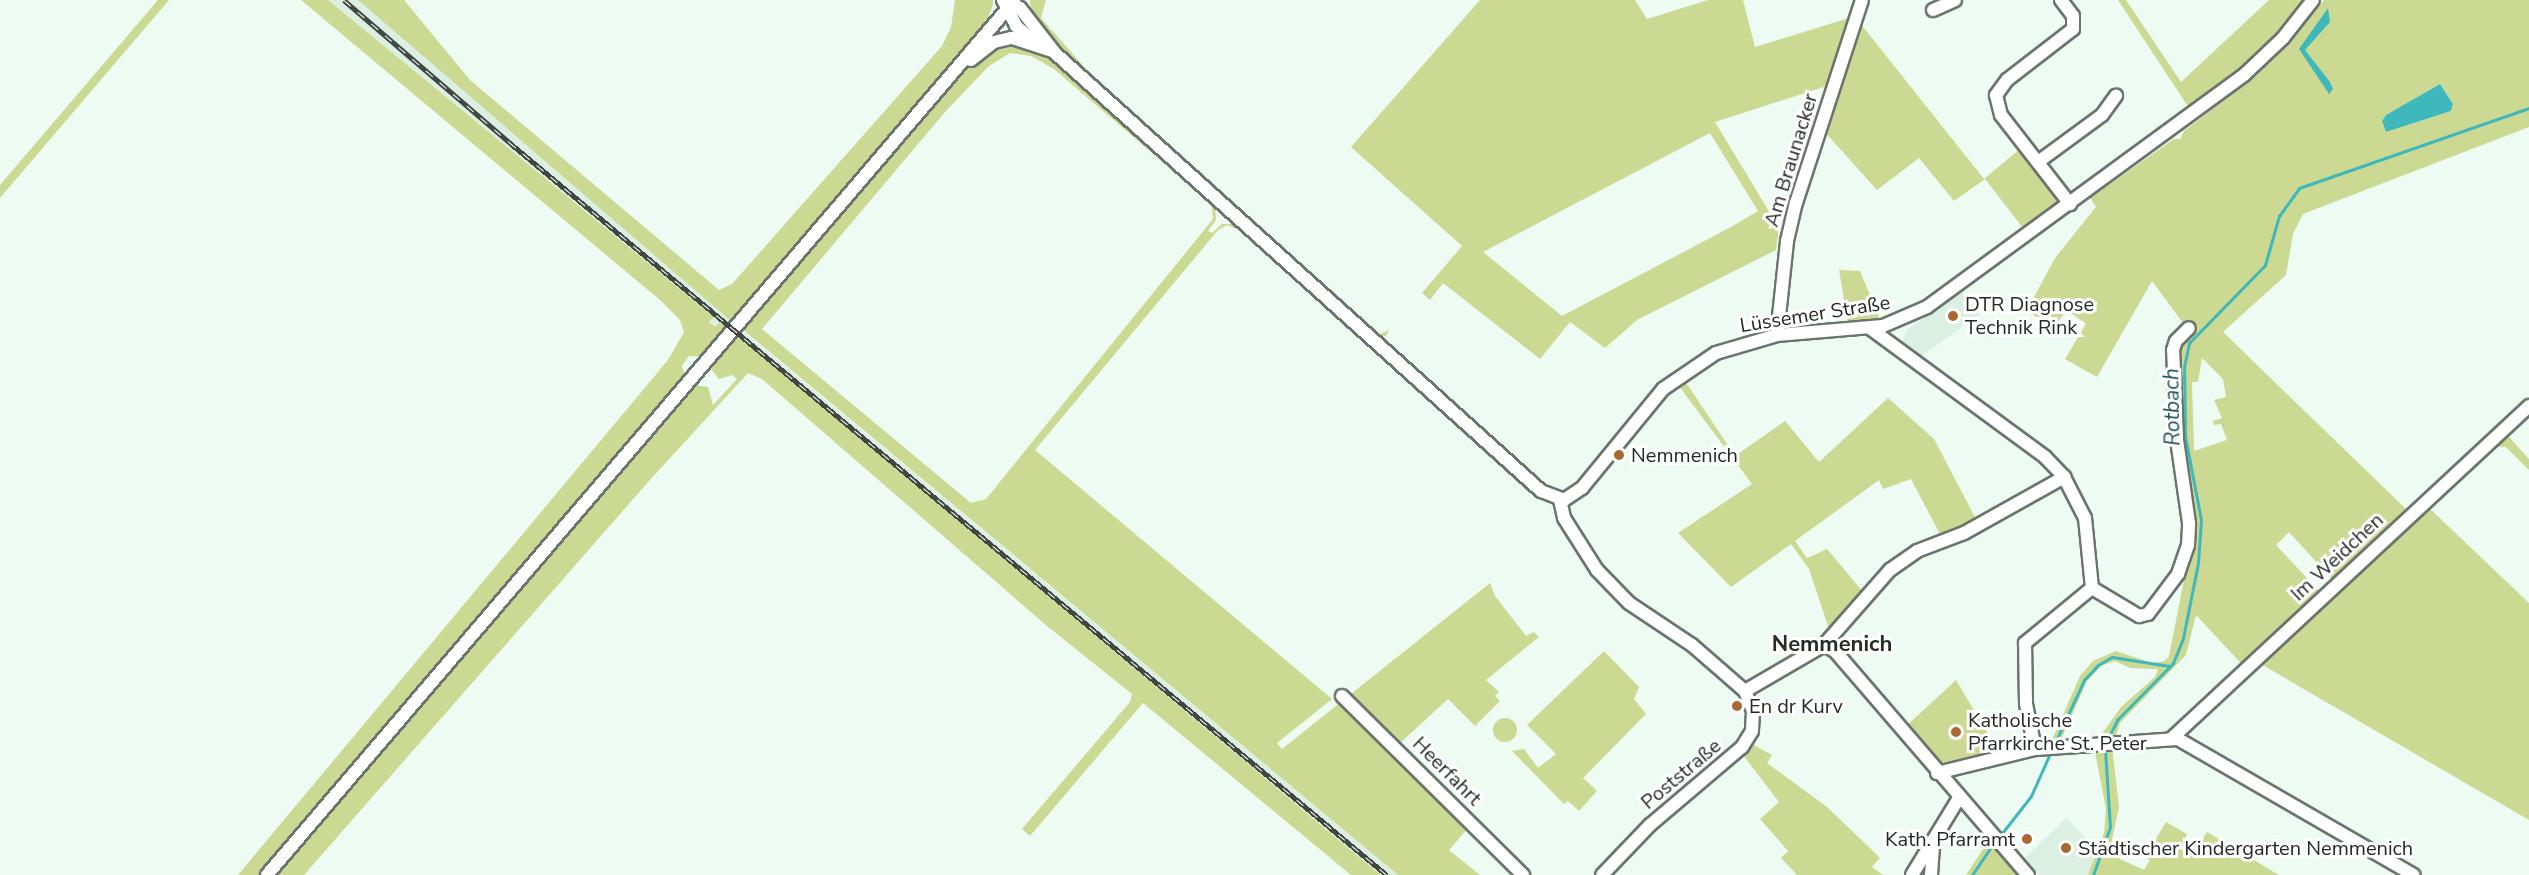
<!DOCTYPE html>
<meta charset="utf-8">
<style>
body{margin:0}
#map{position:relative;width:2529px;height:875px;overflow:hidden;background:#edfbf2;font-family:"Nunito Sans",sans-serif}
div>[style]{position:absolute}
.built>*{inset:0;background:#dbf0e3}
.green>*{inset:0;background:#ccd993}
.round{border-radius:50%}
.water>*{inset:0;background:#3eb8ba}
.stream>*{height:3px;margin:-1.5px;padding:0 1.5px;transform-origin:1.5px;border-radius:1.5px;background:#3eb8ba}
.roads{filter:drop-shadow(2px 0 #69756d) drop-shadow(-2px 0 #69756d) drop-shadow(0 2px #69756d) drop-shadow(0 -2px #69756d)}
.minor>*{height:12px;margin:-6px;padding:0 6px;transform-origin:6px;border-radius:6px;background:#fff}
.rail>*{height:5px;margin-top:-2.5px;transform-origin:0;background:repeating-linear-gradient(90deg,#fff 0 9px,#414844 0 18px);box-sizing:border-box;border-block:2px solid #414844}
.dots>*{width:16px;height:16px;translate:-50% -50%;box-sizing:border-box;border:3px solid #fff;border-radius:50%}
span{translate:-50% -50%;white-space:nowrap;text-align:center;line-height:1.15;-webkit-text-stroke:6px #fff;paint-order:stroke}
.street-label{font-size:20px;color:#242926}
.poi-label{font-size:20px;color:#242926}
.left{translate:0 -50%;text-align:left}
.right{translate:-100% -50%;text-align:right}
.water-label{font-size:21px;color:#1e5253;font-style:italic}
.quarter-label{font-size:22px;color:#222d26;font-weight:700}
</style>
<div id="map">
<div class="built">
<i style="clip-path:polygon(328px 0,388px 0,544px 159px,732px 322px,1398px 875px,1381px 875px,728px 327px,715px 327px,709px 322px,714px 317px)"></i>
<i style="clip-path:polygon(1962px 291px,1980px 314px,1920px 357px,1902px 342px,1907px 330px)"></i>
<i style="clip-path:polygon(2066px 818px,2099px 851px,2097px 857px,2088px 875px,2039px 875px,2024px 859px)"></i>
</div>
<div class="green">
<i style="clip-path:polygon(158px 0,169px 0,0 198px,0 185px)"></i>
<i style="clip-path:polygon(301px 0,328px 0,714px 317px,709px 322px,715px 327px,721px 321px,728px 327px,703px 357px,689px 356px,682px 366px,685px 375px,681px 382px,260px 875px,238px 875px,668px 360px,684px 332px,680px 320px,660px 300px)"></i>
<i style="clip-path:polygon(358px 0,404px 0,470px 80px,719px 290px,732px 284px,942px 46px,951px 27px,955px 0,993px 0,993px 4px,987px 21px,949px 68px,732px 322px)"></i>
<i style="clip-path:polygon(1030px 0,1046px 0,1041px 18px,1087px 70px,1380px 334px,1389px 330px,1386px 336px,1379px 337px,1074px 63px,1031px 14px)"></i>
<i style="clip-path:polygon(evenodd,1480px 0,1635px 0,1647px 19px,1708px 0,1743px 0,1755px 47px,1852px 17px,1830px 85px,1715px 122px,1779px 228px,1776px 250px,1637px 320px,1605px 348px,1570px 322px,1540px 359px,1443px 283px,1430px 300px,1422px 293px,1462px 246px,1351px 147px,1480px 0,1710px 133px,1758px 211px,1731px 227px,1562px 316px,1483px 252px,1710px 133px)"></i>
<i style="clip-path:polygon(2118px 0,2126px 0,2181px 82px,2269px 0,2308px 0,2250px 64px,2189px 108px)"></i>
<i style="clip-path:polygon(evenodd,2324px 0,2529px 0,2529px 127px,2303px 214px,2293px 234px,2286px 275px,2223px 332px,2407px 510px,2494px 432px,2506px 416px,2514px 425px,2509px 437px,2529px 459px,2529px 470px,2506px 447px,2490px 447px,2427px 506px,2529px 603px,2529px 820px,2259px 663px,2249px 672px,2196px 615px,2186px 655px,2120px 723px,2116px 736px,2099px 738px,2121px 707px,2155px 677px,2158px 669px,2130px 668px,2115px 661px,2101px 666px,2087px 681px,2059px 744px,2050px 744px,2080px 676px,2093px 661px,2116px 651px,2152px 663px,2165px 661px,2169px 656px,2192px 539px,2174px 443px,2169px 340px,2186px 327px,2152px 281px,2097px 377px,2065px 359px,2086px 324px,2067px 310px,2052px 329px,2027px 310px,2055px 258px,2096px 207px,2090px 198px,2174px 139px,2180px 139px,2184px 131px,2258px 74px,2324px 0,2440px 84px,2453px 104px,2451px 111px,2386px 132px,2382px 121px,2386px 115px,2440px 84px,2324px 0,2202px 358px,2223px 379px,2226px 397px,2214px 400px,2222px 418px,2213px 421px,2214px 425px,2221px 424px,2227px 440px,2194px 451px,2192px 382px,2198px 382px,2202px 358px,2324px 0,2289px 532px,2331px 578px,2332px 584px,2321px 593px,2276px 545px,2289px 532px)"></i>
<i style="clip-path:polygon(1860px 23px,1984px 179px,2021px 148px,2062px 201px,2023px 228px,1985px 179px,1954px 201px,1919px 158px,1877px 190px,1823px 130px)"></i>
<i style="clip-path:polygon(evenodd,1008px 42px,1046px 55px,1087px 89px,1215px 204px,1216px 220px,1208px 231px,1212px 233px,1222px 224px,1236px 224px,1528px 488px,1527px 491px,1241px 231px,1227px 225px,1218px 230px,1035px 450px,1332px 699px,1277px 743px,1282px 749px,1490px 583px,1495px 596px,1526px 636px,1534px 632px,1539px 637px,1486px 680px,1499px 692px,1495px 696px,1500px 701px,1475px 726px,1448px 699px,1399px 744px,1469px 827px,1449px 850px,1480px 875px,1398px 875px,741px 328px,950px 84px,990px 49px,1008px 42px,1010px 53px,1031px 56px,1054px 69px,1194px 189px,1212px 207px,1213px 219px,986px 499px,971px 503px,762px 329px,945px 112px,989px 66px,1010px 53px)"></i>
<i style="clip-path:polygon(1839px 270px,1860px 271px,1880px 319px,1848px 322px)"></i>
<i style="clip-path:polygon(736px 334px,1321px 825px,1381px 875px,1351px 875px,1143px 703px,1030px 836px,1022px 829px,1130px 702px,1132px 694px,1047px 626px,762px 379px,748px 373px,649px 481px,304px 875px,273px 875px,693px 385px,708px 387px,713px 405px,737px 379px,732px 375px,719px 379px,711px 369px)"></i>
<i style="clip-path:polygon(1685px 381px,1735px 456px,1785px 421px,1819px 462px,1888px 398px,1934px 439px,1977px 521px,1942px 538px,1911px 479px,1883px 489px,1879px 480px,1795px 541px,1807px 558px,1827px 549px,1864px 593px,1830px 632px,1809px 569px,1791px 544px,1731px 587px,1678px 533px,1752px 484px,1679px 386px)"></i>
<i style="clip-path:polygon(1604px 651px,1639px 687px,1634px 699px,1646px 714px,1583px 778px,1597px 791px,1579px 811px,1568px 801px,1564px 804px,1512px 751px,1524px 749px,1538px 768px,1556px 754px,1527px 725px)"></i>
<i style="clip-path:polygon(1956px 680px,1987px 732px,1991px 757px,1939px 766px,1905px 727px)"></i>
<i class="round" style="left:1493px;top:718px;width:24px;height:24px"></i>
<i style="clip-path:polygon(1752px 744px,1772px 755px,1767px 763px,1827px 807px,1873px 851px,1880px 858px,1872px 867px,1883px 875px,1797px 875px,1781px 858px,1788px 851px,1760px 819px,1779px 802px,1743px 755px)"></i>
<i style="clip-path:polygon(2112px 746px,2119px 807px,2109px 854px,2144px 870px,2150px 860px,2145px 857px,2166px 822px,2187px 834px,2180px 849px,2192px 856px,2207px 832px,2279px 875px,2088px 875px,2104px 833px,2106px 809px,2095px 752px,2097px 748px)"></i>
<i style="clip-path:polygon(1989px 840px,2021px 875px,1966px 875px)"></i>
</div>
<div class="water">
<i style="clip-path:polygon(2328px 8px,2330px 22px,2305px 50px,2330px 82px,2333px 89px,2329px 94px,2299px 49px)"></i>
<i style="clip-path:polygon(2440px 84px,2453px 104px,2451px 111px,2386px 132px,2382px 121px,2386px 115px)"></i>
</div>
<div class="stream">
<i style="left:2106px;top:742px;width:25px;rotate:-63deg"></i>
<i style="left:2117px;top:720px;width:80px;rotate:-45.5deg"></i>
<i style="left:2173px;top:663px;width:27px;rotate:-68deg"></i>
<i style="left:2183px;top:638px;width:76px;rotate:-78.7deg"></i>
<i style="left:2198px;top:563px;width:43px;rotate:-86deg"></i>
<i style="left:2201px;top:520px;width:86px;rotate:-100.8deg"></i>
<i style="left:2185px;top:436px;width:69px;rotate:-90.8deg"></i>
<i style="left:2184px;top:367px;width:25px;rotate:-78deg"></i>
<i style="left:2189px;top:343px;width:109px;rotate:-45.7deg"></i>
<i style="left:2265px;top:265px;width:51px;rotate:-74.1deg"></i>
<i style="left:2279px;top:216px;width:34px;rotate:-54deg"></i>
<i style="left:2299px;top:188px;width:244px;rotate:-19.2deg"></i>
<i style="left:2054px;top:745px;width:72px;rotate:-65.2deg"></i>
<i style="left:2084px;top:680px;width:21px;rotate:-47deg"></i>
<i style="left:2098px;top:665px;width:16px;rotate:-30deg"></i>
<i style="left:2112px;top:657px;width:58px;rotate:9deg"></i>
<i style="left:1999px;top:837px;width:52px;rotate:-52deg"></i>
<i style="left:2031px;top:796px;width:49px;rotate:-66deg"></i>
<i style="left:1972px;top:875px;width:40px;rotate:-56deg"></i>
<i style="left:2093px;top:875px;width:51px;rotate:-70.5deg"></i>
<i style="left:2110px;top:827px;width:78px;rotate:-93.7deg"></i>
</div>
<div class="roads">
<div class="minor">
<i style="left:1003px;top:0;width:29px;rotate:63deg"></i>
<i style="left:1016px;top:26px;width:20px;rotate:41deg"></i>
<i style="left:2061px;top:0;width:20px;rotate:53deg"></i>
<i style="left:2073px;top:16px;width:13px;rotate:90deg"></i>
<i style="left:2073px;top:29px;width:83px;rotate:142.3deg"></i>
<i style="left:2007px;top:80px;width:19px;rotate:126deg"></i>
<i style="left:1996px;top:95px;width:21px;rotate:76deg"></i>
<i style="left:2001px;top:115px;width:113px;rotate:52.2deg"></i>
<i style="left:1009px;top:6px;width:11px;rotate:10deg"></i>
<i style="left:1020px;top:8px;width:57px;rotate:52.1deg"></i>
<i style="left:1055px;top:53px;width:654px;rotate:42.03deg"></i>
<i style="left:1541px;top:491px;width:25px;rotate:21deg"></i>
<i style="left:1564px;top:500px;width:22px;rotate:-34deg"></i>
<i style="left:1582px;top:488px;width:128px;rotate:-50.7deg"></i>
<i style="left:1663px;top:389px;width:64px;rotate:-34.2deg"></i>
<i style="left:1716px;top:353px;width:64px;rotate:-16.4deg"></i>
<i style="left:1777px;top:335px;width:106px;rotate:-4.9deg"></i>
<i style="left:1883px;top:326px;width:48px;rotate:-23.4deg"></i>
<i style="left:1927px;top:307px;width:393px;rotate:-36.2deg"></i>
<i style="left:2244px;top:75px;width:54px;rotate:-43.5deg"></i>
<i style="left:2283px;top:38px;width:48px;rotate:-51.7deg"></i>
<i style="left:1933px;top:10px;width:24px;rotate:-24deg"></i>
<i style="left:971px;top:60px;width:29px;rotate:-38deg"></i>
<i style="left:994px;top:42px;width:18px;rotate:-13deg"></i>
<i style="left:1012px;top:38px;width:42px;rotate:18deg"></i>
<i style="left:2038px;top:162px;width:79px;rotate:-36.3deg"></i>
<i style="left:2102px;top:115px;width:24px;rotate:-54deg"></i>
<i style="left:1871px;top:329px;width:216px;rotate:36.3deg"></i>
<i style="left:2045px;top:457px;width:28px;rotate:46deg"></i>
<i style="left:2064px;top:477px;width:46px;rotate:62.9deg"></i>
<i style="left:2085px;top:518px;width:70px;rotate:84.3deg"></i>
<i style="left:1777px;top:335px;width:95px;rotate:-83.9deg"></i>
<i style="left:1787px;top:241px;width:39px;rotate:-77deg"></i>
<i style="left:1796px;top:203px;width:213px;rotate:-72deg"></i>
<i style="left:1560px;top:500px;width:18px;rotate:77deg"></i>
<i style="left:1564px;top:518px;width:62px;rotate:57.6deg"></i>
<i style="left:1597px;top:570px;width:46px;rotate:45.9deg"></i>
<i style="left:1629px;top:603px;width:76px;rotate:33.7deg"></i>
<i style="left:1692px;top:645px;width:70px;rotate:41deg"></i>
<i style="left:1745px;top:691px;width:22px;rotate:68deg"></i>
<i style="left:1753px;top:711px;width:20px;rotate:93deg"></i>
<i style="left:1752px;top:731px;width:19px;rotate:122deg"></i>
<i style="left:1742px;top:747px;width:121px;rotate:139.7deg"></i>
<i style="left:1650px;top:825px;width:69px;rotate:133.8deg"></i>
<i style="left:2092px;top:588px;width:55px;rotate:30.8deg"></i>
<i style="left:2139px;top:616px;width:9px;rotate:-13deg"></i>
<i style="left:2148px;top:614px;width:50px;rotate:-53.1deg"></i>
<i style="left:2178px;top:574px;width:31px;rotate:-71deg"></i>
<i style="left:2188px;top:545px;width:22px;rotate:-87deg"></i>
<i style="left:2189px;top:523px;width:84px;rotate:-98.2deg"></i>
<i style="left:2177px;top:440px;width:90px;rotate:-92.5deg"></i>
<i style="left:2173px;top:350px;width:9px;rotate:-72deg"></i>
<i style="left:2176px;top:341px;width:18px;rotate:-45deg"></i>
<i style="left:1824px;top:645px;width:100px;rotate:-48.7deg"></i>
<i style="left:1890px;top:570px;width:33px;rotate:-35deg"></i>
<i style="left:1917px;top:551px;width:50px;rotate:-21deg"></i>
<i style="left:1964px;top:533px;width:115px;rotate:-29.2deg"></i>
<i style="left:1745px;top:691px;width:91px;rotate:-30.2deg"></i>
<i style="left:1824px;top:645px;width:13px;rotate:29deg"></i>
<i style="left:1835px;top:651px;width:296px;rotate:49.3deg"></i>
<i style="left:1342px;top:696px;width:255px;rotate:44.7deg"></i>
<i style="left:2172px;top:738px;width:488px;rotate:-42.9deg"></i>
<i style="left:2035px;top:749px;width:46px;rotate:-101.3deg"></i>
<i style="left:2026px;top:704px;width:61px;rotate:-90.9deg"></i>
<i style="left:2025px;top:643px;width:87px;rotate:-39.4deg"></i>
<i style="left:1937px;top:773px;width:101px;rotate:-13.8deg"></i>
<i style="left:2035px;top:749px;width:143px;rotate:-4deg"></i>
<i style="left:2178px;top:739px;width:272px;rotate:30deg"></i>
<i style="left:267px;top:875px;width:1150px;rotate:-49.48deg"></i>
<i style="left:1912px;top:875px;width:90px;rotate:-58.6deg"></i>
<i style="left:1931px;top:875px;width:31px;rotate:-86deg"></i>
</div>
</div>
<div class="rail">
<i style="left:344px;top:0;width:218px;rotate:40.7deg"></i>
<i style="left:509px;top:142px;width:1144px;rotate:39.86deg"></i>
</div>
<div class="dots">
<i style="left:1953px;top:316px;background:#a96832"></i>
<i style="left:1619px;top:455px;background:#a96832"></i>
<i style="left:1737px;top:706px;background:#a96832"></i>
<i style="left:1956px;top:732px;background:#a96832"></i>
<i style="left:2027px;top:839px;background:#a96832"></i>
<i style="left:2066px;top:848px;background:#a96832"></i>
</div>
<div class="street-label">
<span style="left:1791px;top:160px;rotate:-73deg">Am Braunacker</span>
<span style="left:1815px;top:314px;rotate:-9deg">Lüssemer Straße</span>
<span style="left:2337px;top:557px;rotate:-43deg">Im Weidchen</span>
<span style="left:1447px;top:771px;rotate:45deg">Heerfahrt</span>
<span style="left:1681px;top:774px;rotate:-40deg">Poststraße</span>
</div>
<div class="poi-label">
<span class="left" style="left:1965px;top:316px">DTR Diagnose<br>Technik Rink</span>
<span class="left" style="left:1631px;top:455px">Nemmenich</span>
<span class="left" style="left:1749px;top:706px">En dr Kurv</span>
<span class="left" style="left:1968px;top:732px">Katholische<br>Pfarrkirche St. Peter</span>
<span class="right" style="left:2015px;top:839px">Kath. Pfarramt</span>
<span class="left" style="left:2078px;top:848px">Städtischer Kindergarten Nemmenich</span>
</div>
<div class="water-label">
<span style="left:2172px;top:407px;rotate:-91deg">Rotbach</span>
</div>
<div class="quarter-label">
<span style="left:1832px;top:645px">Nemmenich</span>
</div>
</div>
